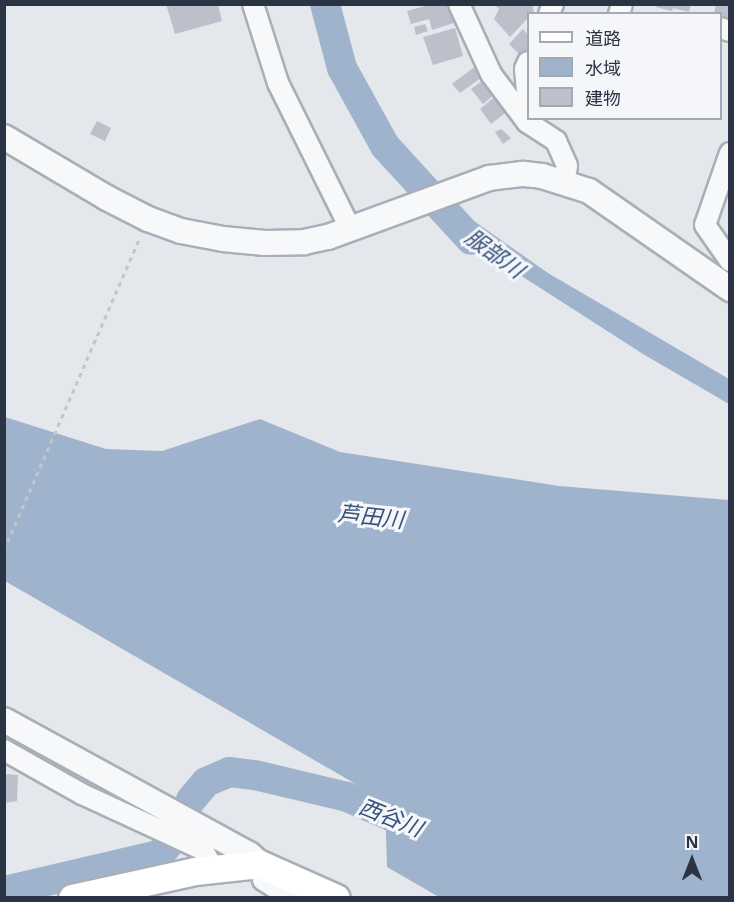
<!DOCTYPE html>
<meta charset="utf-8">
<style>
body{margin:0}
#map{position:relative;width:734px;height:902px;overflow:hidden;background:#e4e7ec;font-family:"Noto Sans","Noto Sans JP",sans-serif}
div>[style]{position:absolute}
.water>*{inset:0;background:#9fb4cc}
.river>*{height:30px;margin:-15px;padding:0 15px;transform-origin:15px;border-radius:15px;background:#9fb4cc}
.building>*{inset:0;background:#bbc0ca}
.path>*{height:3px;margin-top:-1.5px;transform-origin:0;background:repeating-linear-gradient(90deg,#c2c5cb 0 4.5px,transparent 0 9px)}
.roads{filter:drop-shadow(2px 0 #a9aeb7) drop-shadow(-2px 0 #a9aeb7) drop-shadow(0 2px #a9aeb7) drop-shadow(0 -2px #a9aeb7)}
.minor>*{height:20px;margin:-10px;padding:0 10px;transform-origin:10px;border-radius:10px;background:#f7f8fa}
.tertiary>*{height:24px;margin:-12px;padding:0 12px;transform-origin:12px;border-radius:12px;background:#f7f8fa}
.secondary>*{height:27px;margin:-13.5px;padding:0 13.5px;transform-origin:13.5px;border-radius:13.5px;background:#fff}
span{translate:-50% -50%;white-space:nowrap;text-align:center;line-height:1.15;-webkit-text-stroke:6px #f4f6f9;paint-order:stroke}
.water-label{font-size:22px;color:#34527a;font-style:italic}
.frame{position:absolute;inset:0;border:6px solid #2b3445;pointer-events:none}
.legend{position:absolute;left:527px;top:12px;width:195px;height:108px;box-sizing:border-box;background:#f4f6f9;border:2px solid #a4a8b1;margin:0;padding:8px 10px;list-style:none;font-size:18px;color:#2b3445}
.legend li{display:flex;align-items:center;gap:12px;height:30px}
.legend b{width:30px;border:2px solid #a4a8b1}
.north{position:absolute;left:662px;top:830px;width:60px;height:60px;-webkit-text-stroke:4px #f4f6f9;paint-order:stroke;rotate:0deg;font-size:16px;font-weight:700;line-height:24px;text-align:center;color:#2b3445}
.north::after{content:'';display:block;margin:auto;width:21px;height:27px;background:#2b3445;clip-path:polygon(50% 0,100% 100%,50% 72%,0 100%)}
</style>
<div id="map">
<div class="water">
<i style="clip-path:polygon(454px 207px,548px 273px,729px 379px,729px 404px,643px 354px,430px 217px)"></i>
<i style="clip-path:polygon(5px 417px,106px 449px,162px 451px,260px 419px,340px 452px,559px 486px,729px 500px,729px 897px,439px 897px,387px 867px,385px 801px,5px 581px)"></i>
</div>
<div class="river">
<i style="left:325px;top:4px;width:66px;rotate:75.1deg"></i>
<i style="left:342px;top:68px;width:89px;rotate:61.1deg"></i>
<i style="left:385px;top:146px;width:127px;rotate:47.5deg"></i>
<i style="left:191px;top:800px;width:23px;rotate:-50deg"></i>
<i style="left:206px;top:782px;width:25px;rotate:-23deg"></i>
<i style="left:229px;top:772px;width:26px;rotate:7deg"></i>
<i style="left:255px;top:775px;width:95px;rotate:13.4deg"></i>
<i style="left:347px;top:797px;width:83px;rotate:23.5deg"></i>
<i style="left:4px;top:891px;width:159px;rotate:-13.1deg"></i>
<i style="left:159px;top:855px;width:12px;rotate:-48deg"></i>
</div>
<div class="building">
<i style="clip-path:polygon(166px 4px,218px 4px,222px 21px,175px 34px)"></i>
<i style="clip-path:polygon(494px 4px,532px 4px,534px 12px,528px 14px,528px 18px,510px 37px,494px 19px,499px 9px)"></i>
<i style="clip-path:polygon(657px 4px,691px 4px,689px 12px,673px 8px,672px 11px,656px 7px)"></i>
<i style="clip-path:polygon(716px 4px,730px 4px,730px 24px,720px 22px,720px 14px,714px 14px)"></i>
<i style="clip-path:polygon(429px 5px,450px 5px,453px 15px,458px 14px,460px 21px,432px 30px,429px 19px,411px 24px,407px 11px)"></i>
<i style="clip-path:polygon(425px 24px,428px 31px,416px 35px,414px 27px)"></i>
<i style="clip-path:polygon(455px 28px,463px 56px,433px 65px,423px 37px)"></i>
<i style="clip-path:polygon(523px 29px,528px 35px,528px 54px,524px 59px,509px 44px)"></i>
<i style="clip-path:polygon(477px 65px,485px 75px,460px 93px,452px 84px)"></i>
<i style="clip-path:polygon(482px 81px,494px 95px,483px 104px,471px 89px)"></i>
<i style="clip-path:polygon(497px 95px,509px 110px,491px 124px,480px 109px)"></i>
<i style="clip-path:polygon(97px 121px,111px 128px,105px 141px,90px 134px)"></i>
<i style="clip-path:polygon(501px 129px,511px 138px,503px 144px,495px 132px)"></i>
<i style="clip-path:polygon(4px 774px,18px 775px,17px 801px,4px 803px)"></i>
</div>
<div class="path">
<i style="left:4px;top:550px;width:341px;rotate:-66.5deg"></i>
</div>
<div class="roads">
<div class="minor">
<i style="left:253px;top:4px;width:83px;rotate:72.4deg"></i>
<i style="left:278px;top:83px;width:164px;rotate:63.6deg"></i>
<i style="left:459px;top:4px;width:77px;rotate:65.4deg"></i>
<i style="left:491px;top:74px;width:60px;rotate:53.1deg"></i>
<i style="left:527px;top:122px;width:35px;rotate:33deg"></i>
<i style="left:556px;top:141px;width:27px;rotate:66deg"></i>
<i style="left:567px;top:166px;width:16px;rotate:101deg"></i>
<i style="left:549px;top:14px;width:11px;rotate:-68deg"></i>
<i style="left:619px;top:14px;width:10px;rotate:-73deg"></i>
<i style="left:720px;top:28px;width:10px;rotate:17deg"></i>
<i style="left:528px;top:62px;width:8px;rotate:113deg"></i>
<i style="left:525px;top:69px;width:38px;rotate:85deg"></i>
<i style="left:730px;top:153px;width:76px;rotate:109.1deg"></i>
<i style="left:705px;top:225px;width:44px;rotate:55.2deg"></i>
<i style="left:4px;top:750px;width:90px;rotate:29.4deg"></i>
<i style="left:82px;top:794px;width:133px;rotate:24.8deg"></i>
<i style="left:203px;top:850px;width:21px;rotate:61deg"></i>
<i style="left:260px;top:864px;width:16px;rotate:79deg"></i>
<i style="left:263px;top:880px;width:34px;rotate:32deg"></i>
</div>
<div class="tertiary">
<i style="left:4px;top:137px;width:120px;rotate:30.6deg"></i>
<i style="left:107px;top:198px;width:46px;rotate:27.1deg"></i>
<i style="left:148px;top:219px;width:35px;rotate:20deg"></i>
<i style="left:181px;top:231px;width:43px;rotate:10.8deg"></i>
<i style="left:223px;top:239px;width:42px;rotate:5.4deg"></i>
<i style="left:265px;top:243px;width:39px;rotate:-1deg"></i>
<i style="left:304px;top:242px;width:25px;rotate:-12deg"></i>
<i style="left:328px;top:237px;width:171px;rotate:-20.1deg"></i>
<i style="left:489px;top:178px;width:35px;rotate:-7deg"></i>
<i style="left:524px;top:174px;width:18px;rotate:6deg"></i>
<i style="left:542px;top:176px;width:49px;rotate:17.7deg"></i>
<i style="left:589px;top:191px;width:172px;rotate:34.8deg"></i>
<i style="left:4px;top:720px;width:279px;rotate:28.7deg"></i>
<i style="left:249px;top:854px;width:15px;rotate:42deg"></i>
</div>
<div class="secondary">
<i style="left:72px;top:898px;width:126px;rotate:-12.4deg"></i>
<i style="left:195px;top:871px;width:65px;rotate:-6.1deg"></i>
<i style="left:260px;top:864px;width:83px;rotate:24.1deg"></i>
</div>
</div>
<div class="water-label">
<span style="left:495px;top:253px;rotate:36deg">服部川</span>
<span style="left:371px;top:516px;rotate:6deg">芦田川</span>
<span style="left:391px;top:817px;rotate:22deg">西谷川</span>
</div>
<div class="frame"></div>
<ul class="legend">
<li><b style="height:8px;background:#fff"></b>道路</li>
<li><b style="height:16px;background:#9fb4cc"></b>水域</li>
<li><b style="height:16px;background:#bbc0ca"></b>建物</li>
</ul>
<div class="north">N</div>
</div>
